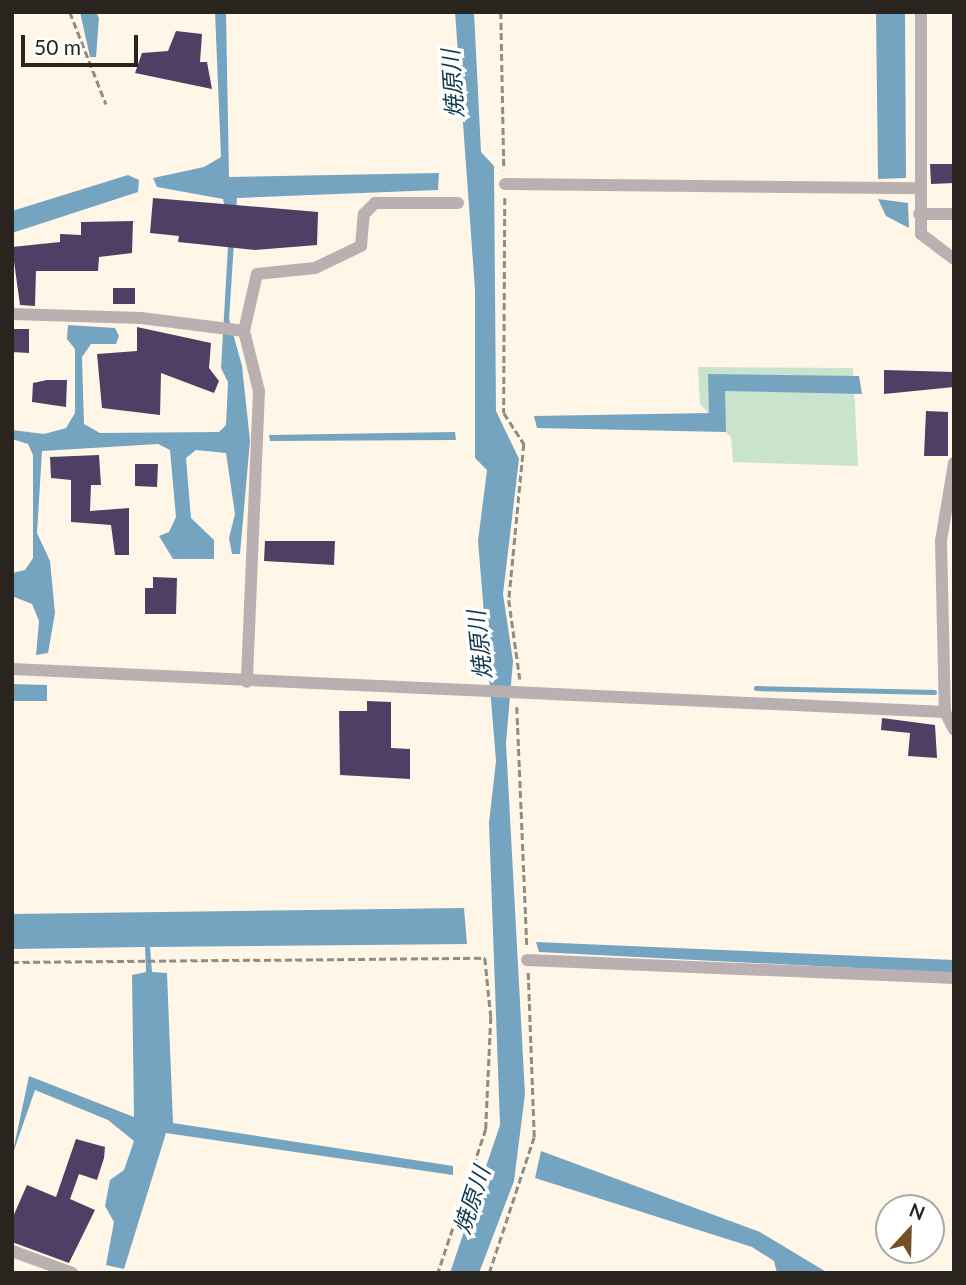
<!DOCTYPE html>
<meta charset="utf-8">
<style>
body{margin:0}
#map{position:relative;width:966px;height:1285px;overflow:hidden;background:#fff6e7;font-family:Lato,"Noto Sans JP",sans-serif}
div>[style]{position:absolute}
.green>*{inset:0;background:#cae3cd}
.water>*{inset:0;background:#75a4c0}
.stream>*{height:4.5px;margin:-2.25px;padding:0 2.25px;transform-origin:2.25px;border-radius:2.25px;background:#75a4c0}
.building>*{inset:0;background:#503f64}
.path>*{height:2.5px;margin-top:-1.25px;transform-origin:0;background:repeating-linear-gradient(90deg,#918b80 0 7px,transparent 0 10.5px)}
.street>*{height:12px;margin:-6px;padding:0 6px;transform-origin:6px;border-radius:6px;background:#bab0b2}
span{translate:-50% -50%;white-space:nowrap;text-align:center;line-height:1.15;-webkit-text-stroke:7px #fff;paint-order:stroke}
.water-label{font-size:23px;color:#12394e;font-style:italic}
.frame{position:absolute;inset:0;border:14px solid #29251e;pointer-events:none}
.north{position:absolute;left:875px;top:1194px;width:70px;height:70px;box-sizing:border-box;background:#fff;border:2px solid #a9a8a5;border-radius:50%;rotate:22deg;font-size:19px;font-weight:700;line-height:28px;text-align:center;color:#29251e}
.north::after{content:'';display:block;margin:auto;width:24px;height:32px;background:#735229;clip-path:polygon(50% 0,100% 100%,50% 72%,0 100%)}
.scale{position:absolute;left:21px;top:35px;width:117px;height:32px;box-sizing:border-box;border:4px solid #29251e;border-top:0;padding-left:9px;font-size:21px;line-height:24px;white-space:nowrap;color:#29251e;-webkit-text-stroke:5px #fff;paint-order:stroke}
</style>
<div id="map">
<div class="green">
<i style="clip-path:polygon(698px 367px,853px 368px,858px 466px,733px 462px,731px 437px,700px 404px)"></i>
</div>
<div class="water">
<i style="clip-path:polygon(80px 12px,96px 12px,99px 18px,96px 57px,90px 57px)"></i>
<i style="clip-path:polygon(215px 12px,226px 12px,229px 177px,439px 173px,438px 190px,237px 198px,229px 319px,242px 366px,250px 441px,240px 554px,232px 554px,229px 538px,235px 514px,226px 453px,196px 450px,186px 458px,191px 518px,214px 540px,214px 559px,173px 559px,159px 536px,169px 532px,176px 517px,170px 450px,158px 444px,42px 451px,37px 533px,50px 561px,55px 613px,48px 653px,36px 655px,39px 621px,32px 604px,12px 596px,12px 573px,25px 570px,33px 558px,33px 455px,28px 444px,12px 439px,12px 430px,44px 434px,66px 428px,75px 413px,75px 349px,67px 339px,68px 325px,115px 328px,119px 336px,116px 344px,91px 344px,82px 357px,84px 424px,100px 433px,219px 432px,226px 425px,228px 382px,221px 368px,229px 229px,223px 199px,157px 187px,153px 178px,204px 167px,221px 157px)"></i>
<i style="clip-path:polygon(455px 12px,474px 12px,481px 152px,494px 166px,496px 411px,519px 459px,503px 594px,513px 661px,506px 743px,525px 1094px,514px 1181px,479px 1273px,450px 1273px,500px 1125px,489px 823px,496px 761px,478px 541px,487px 470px,475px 458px,475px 290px)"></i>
<i style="clip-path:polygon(876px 12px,905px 12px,906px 178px,878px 179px)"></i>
<i style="clip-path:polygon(128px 175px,139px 180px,138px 192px,12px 233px,12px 211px)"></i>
<i style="clip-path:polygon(878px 199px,908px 203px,909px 228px,886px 216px)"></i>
<i style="clip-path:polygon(708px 374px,859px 376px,862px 394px,725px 391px,726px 432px,537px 428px,534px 416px,709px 413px)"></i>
<i style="clip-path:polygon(455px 432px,456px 440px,270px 441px,269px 435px)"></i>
<i style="clip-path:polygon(12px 684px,47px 685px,47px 701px,12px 701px)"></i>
<i style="clip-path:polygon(464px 908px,467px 944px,150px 947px,152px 972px,167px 973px,173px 1123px,453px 1166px,453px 1175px,166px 1133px,124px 1269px,106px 1265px,114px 1222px,105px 1206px,110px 1180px,124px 1170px,134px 1141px,108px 1120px,35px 1090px,12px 1156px,29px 1076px,134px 1117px,132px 975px,146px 972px,145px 947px,12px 949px,12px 914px)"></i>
<i style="clip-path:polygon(536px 942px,954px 960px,954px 973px,539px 952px)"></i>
<i style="clip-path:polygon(541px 1151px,760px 1232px,828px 1273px,777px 1273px,774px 1261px,752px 1247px,535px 1178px)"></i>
</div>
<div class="stream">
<i style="left:756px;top:688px;width:178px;rotate:1.3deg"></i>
</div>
<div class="building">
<i style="clip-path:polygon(176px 31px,202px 34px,200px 62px,207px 62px,212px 89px,135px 73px,142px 53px,168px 51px)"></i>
<i style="clip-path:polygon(930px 164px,954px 164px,954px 183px,931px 184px)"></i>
<i style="clip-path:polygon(153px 198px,318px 212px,317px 245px,255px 250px,178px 242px,179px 236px,150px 233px)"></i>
<i style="clip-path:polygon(133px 221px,132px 253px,99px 257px,98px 271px,36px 271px,35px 306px,20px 305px,12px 247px,60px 242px,60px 234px,81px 235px,81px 222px)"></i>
<i style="clip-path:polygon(113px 288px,135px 288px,135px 304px,113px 304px)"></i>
<i style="clip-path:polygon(137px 327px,211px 343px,209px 368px,219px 381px,214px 393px,161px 373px,160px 415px,102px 408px,97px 354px,137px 351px)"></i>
<i style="clip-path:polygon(12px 329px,29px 329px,29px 353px,12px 352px)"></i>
<i style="clip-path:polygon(884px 370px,954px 372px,954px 387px,884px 394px)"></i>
<i style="clip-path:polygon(47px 380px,67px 380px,66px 407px,32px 402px,33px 383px)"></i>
<i style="clip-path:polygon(926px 411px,948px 412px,948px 456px,924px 456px)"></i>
<i style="clip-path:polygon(99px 455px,101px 485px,91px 485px,90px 511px,129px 508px,129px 555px,115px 555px,111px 525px,71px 522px,71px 480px,51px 478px,50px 457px)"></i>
<i style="clip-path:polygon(135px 464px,158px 464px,157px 487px,135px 486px)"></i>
<i style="clip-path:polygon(265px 541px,335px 541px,334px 565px,264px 561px)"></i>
<i style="clip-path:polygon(153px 577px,177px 578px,176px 614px,145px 614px,145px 588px,153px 588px)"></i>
<i style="clip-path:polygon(367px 701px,391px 702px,391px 748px,410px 749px,410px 779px,340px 775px,339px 711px,367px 711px)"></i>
<i style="clip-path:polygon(882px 718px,935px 725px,937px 758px,908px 756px,910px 733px,881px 730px)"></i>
<i style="clip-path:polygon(76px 1139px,105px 1147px,104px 1158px,97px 1180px,79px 1174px,70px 1199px,95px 1210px,69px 1263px,12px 1242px,12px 1219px,27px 1185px,56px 1197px)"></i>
</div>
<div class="path">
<i style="left:70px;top:12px;width:99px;rotate:68.6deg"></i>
<i style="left:501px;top:12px;width:158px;rotate:88.9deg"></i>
<i style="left:505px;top:198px;width:215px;rotate:90.3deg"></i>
<i style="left:504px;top:413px;width:37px;rotate:57deg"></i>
<i style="left:524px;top:444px;width:157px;rotate:95.5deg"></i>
<i style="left:509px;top:600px;width:80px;rotate:82.1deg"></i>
<i style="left:517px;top:707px;width:241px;rotate:87.6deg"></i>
<i style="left:12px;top:962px;width:473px;rotate:-0.5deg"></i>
<i style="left:485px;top:958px;width:59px;rotate:84.2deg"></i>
<i style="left:491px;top:1017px;width:112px;rotate:92.6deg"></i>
<i style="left:486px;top:1129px;width:152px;rotate:108.4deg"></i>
<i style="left:489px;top:1273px;width:143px;rotate:-71.7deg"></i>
<i style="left:534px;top:1137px;width:165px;rotate:-92.1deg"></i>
</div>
<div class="street">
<i style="left:921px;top:12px;width:222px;rotate:90deg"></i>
<i style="left:921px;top:234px;width:41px;rotate:37.1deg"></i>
<i style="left:505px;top:184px;width:414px;rotate:0.6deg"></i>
<i style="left:919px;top:214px;width:35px"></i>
<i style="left:12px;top:314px;width:129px;rotate:1.8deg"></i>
<i style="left:141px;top:318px;width:104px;rotate:7.2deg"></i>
<i style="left:244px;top:331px;width:62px;rotate:76deg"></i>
<i style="left:259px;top:391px;width:291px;rotate:92.4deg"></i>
<i style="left:244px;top:331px;width:58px;rotate:-77.2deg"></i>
<i style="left:257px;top:274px;width:58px;rotate:-5.9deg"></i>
<i style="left:315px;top:268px;width:51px;rotate:-25.6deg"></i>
<i style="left:361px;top:246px;width:32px;rotate:-85deg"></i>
<i style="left:364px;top:214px;width:16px;rotate:-45deg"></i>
<i style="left:375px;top:203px;width:83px"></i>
<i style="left:954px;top:463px;width:79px;rotate:99.5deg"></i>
<i style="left:941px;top:541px;width:171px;rotate:88.7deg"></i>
<i style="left:945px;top:712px;width:20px;rotate:63deg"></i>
<i style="left:12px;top:669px;width:934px;rotate:2.64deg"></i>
<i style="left:527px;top:960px;width:427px;rotate:2.4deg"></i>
<i style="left:12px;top:1251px;width:64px;rotate:20.1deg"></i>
</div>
<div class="water-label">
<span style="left:452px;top:84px;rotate:-94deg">焼原川</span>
<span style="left:479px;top:645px;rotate:-96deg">焼原川</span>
<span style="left:471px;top:1200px;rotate:-72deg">焼原川</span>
</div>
<div class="frame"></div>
<div class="north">N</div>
<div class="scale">50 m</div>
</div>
